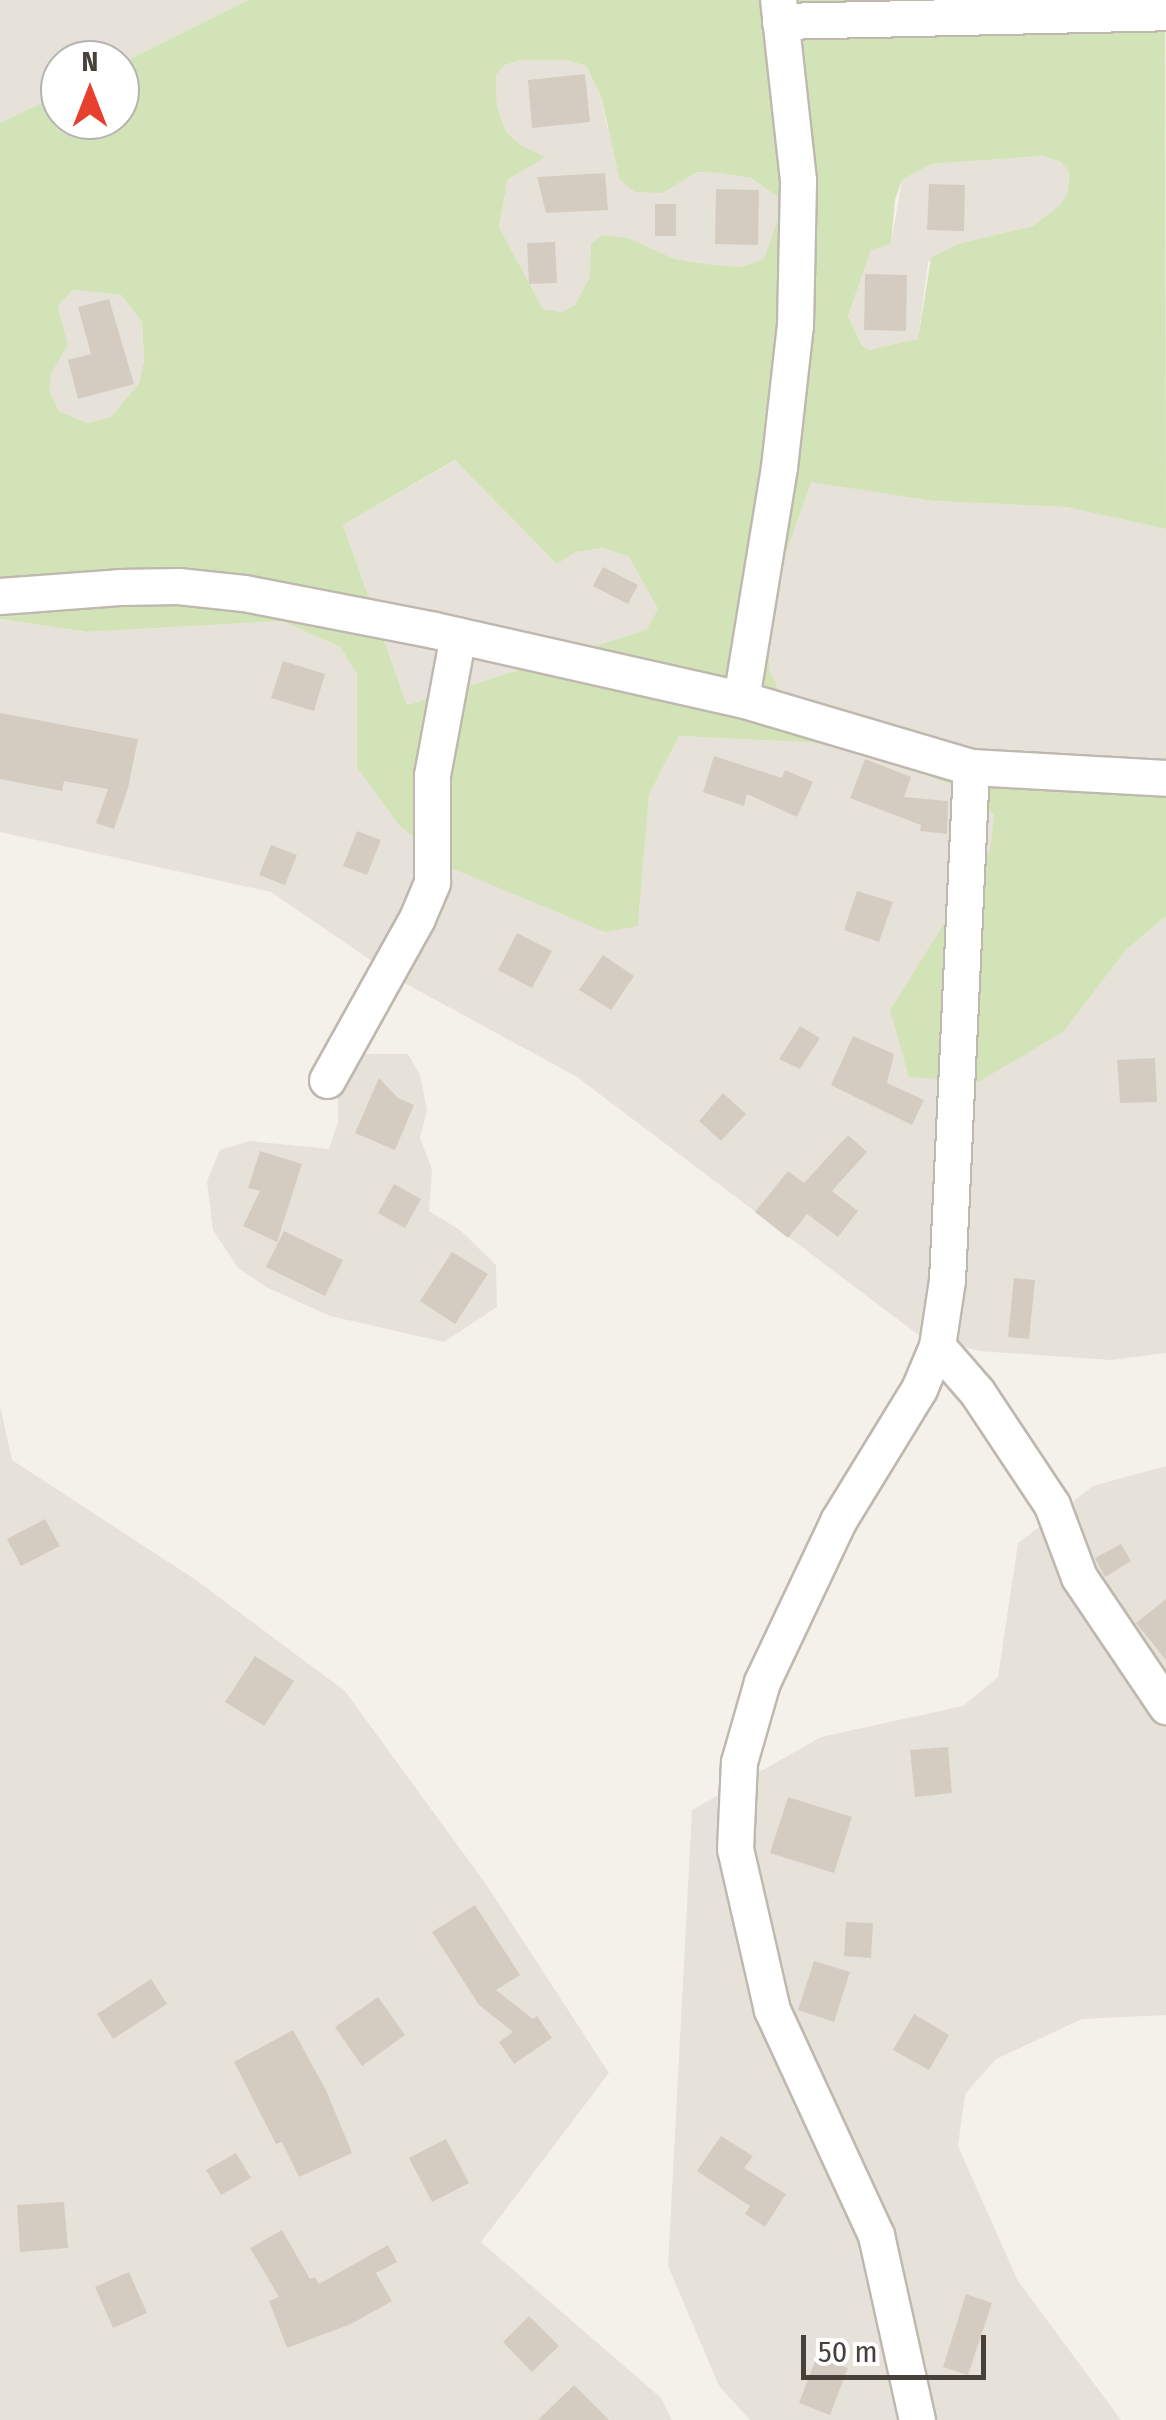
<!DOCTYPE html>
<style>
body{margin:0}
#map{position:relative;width:1166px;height:2420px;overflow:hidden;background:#f4f1eb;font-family:"Fira Sans Condensed",sans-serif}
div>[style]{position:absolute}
.residential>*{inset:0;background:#e7e2d9}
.green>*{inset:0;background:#d2e4b7}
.building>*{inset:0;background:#d5ccc1}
.roads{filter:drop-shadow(2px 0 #bfb8ae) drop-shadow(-2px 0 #bfb8ae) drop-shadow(0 2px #bfb8ae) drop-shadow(0 -2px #bfb8ae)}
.minor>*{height:35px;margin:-17.5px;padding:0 17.5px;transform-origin:17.5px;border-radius:17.5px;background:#fff}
span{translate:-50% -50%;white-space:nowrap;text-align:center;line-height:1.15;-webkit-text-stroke:8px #fff;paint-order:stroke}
.north{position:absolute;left:40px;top:40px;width:100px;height:100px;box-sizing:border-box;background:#fff;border:2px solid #b5b3b0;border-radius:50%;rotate:0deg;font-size:28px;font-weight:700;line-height:40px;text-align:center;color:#474139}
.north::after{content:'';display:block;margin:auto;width:35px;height:45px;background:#e7402e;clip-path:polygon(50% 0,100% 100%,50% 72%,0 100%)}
.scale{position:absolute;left:801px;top:2335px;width:185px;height:45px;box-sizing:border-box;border:5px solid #474139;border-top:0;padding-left:12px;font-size:30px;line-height:35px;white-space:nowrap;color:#474139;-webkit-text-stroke:8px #fff;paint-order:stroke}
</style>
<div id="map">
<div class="residential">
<i style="clip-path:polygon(0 0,248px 0,120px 64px,120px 60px,60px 60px,60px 94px,0 123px)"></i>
<i style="clip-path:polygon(521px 60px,567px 60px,586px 66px,601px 96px,607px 126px,663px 193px,697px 172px,719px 173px,751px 178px,784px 200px,765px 259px,741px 267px,707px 264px,675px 259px,628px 238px,591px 244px,589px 278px,575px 305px,562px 312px,543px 309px,499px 227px,508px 179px,545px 157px,522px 146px,506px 132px,497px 106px,496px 75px,505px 65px)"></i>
<i style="clip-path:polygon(1043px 156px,1061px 162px,1069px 172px,1068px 191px,1061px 204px,1033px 226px,957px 244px,928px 262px,918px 340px,869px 350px,862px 346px,848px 316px,871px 249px,891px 244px,902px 180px,931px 164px)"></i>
<i style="clip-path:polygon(73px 290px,121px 295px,142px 322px,144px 362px,139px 383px,111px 417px,87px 423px,59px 411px,50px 392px,52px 371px,68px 345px,58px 306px)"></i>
<i style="clip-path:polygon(456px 460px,557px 564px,576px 552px,603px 548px,629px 557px,658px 609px,646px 630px,407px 705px,343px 525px)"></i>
<i style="clip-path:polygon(811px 481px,933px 501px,1066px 507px,1166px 529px,1166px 753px,1161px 777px,1008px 770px,783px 700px,769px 669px,769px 602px)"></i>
<i style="clip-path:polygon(0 619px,87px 632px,282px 621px,340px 647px,357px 674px,357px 767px,638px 926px,649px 795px,679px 736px,840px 744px,969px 791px,994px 815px,991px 850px,890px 1010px,1062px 1032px,1126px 950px,1166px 916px,1166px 1353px,1111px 1360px,979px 1351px,917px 1334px,577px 1077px,401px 981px,271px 892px,0 832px)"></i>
<i style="clip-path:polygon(364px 1054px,408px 1054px,420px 1075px,427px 1110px,420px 1138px,432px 1169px,429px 1211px,460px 1230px,496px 1265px,497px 1307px,444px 1342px,330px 1316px,266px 1287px,238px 1268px,213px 1230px,207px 1181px,220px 1150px,250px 1141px,329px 1149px,338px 1122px,338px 1089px,349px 1062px)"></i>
<i style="clip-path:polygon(0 1406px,12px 1460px,196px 1580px,345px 1691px,488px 1887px,609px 2073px,481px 2242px,661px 2398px,672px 2420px,0 2420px)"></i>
<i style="clip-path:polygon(1166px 1466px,1166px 2015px,1082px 2019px,996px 2059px,965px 2094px,958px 2146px,1018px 2281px,1121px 2420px,750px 2420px,719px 2386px,668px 2266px,692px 1810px,821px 1737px,963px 1706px,998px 1677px,1018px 1543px,1093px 1486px)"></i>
</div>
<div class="green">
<i style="clip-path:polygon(evenodd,248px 0,1165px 0,1166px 529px,1066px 507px,933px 501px,811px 482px,769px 602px,769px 669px,783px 700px,1008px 770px,1161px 777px,1166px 753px,1166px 916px,1126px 950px,1063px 1032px,978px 1082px,909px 1077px,890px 1010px,990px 850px,994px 815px,969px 791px,840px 744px,679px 736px,649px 795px,638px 926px,605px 932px,451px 868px,399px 825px,357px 767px,357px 674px,340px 647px,282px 621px,87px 632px,0 619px,0 123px,60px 94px,60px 120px,120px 120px,120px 64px,248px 0,521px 60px,567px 60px,586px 66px,601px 96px,620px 180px,635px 192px,663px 193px,697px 172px,719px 173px,751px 178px,784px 201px,764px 259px,741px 267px,707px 264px,675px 259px,628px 238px,602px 235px,591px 244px,589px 278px,575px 305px,562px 312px,543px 309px,499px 227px,508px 179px,546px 157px,522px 146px,506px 132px,497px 106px,496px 75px,505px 65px,521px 60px,248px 0,1043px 156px,1061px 162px,1069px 172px,1068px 191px,1061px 204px,1033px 226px,957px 244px,931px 258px,918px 339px,869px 350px,862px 346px,848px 316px,871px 250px,891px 244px,895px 200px,902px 180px,931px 164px,1043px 156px,248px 0,73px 290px,121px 295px,142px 322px,144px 361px,139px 383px,111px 417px,87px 423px,59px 411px,50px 392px,52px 372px,68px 345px,58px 306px,73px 290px,248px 0,455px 460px,557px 564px,576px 552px,603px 548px,629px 557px,658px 609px,646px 630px,407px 705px,343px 525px,455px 460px)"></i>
</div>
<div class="building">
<i style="clip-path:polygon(585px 74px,590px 122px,532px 128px,528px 80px)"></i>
<i style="clip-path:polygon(605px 173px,608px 210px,546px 213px,537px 177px)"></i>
<i style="clip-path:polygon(929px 184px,965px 185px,964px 231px,927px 230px)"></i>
<i style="clip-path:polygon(716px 189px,759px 190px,758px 245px,715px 244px)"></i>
<i style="clip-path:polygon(655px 204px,676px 204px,676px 236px,655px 236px)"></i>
<i style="clip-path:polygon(555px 242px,557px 283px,529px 284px,527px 243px)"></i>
<i style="clip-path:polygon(865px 274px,907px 275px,906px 331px,864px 330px)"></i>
<i style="clip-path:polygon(109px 299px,134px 384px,78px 399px,68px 360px,91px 354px,78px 307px)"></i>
<i style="clip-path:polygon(603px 567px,638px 585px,628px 604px,593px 586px)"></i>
<i style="clip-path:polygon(283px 661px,325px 674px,314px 711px,271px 698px)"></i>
<i style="clip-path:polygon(0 713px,138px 739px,128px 788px,114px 829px,96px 823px,108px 789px,64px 781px,62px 791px,0 779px)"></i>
<i style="clip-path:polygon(714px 756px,782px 778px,785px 770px,813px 782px,797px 817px,747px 794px,744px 806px,703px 792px)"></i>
<i style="clip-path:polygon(865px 759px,911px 777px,904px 797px,948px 801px,947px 834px,920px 831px,921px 825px,850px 798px)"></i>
<i style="clip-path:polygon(357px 831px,381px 840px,367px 875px,343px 866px)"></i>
<i style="clip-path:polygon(271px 845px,297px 855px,285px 885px,259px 875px)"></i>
<i style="clip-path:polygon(857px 891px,893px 902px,879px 942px,844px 930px)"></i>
<i style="clip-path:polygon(517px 933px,552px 951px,532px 988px,498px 970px)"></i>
<i style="clip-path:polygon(603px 955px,634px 976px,611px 1010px,579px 990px)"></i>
<i style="clip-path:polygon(800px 1026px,820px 1038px,800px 1069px,779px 1059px)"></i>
<i style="clip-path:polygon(853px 1036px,894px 1054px,887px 1083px,924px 1100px,912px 1125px,831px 1085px)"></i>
<i style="clip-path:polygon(1155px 1058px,1157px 1102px,1120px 1103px,1117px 1060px)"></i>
<i style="clip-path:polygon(379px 1078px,398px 1098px,414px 1105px,395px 1150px,355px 1133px)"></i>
<i style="clip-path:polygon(723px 1093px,746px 1114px,721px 1141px,699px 1121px)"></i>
<i style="clip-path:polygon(848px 1135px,867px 1152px,832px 1191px,858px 1211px,838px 1237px,807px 1214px,788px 1238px,755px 1212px,788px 1171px,804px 1183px)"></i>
<i style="clip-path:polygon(260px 1151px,302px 1164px,277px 1242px,243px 1226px,260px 1191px,248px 1188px)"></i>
<i style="clip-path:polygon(394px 1184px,421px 1199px,405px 1228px,378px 1213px)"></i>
<i style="clip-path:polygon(284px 1231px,343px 1260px,325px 1296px,266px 1267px)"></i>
<i style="clip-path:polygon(452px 1252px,488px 1274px,455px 1324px,420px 1301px)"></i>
<i style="clip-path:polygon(1014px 1278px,1035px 1280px,1029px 1339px,1008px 1337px)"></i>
<i style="clip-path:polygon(45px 1519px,60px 1546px,21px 1566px,7px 1539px)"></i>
<i style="clip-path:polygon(1121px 1544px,1131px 1561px,1105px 1577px,1095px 1558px)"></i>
<i style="clip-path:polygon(1166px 1599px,1166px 1660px,1136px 1623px)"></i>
<i style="clip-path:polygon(255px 1656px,294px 1681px,264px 1726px,225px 1702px)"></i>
<i style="clip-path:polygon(948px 1747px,952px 1793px,915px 1797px,910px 1750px)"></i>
<i style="clip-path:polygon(788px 1797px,852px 1817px,834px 1873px,770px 1853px)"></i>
<i style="clip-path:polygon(475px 1905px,520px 1975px,496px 1990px,533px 2019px,537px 2016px,552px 2038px,514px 2064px,499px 2042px,513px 2032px,479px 2005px,432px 1932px)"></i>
<i style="clip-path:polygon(846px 1922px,873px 1923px,871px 1958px,844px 1956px)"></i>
<i style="clip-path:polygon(814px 1961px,850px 1972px,834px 2022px,798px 2010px)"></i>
<i style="clip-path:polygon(151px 1979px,167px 2004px,113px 2039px,97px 2014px)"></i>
<i style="clip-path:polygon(378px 1997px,405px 2035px,362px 2066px,335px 2027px)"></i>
<i style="clip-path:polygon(914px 2014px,949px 2035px,929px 2070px,893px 2050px)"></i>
<i style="clip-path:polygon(293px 2030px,326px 2090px,352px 2153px,299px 2177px,282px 2142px,276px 2144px,234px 2062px)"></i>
<i style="clip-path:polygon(721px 2136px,753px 2156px,744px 2168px,786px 2194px,765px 2227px,745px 2214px,750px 2206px,697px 2171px)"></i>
<i style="clip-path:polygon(446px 2139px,469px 2183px,432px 2202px,409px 2158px)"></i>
<i style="clip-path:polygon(236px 2153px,251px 2178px,221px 2195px,206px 2170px)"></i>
<i style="clip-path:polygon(64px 2202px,68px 2248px,20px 2252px,17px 2205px)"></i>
<i style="clip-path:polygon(282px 2230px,310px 2279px,315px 2277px,319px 2284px,388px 2245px,397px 2262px,376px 2273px,392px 2301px,351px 2324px,287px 2348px,269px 2301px,279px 2297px,250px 2248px)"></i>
<i style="clip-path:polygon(129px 2272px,147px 2313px,113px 2328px,95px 2287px)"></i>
<i style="clip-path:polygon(966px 2294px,992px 2303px,968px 2375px,943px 2367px)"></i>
<i style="clip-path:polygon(529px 2316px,559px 2346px,532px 2372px,503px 2342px)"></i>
<i style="clip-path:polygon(817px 2356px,848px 2368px,830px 2415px,799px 2403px)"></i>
<i style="clip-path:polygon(574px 2385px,609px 2420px,538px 2420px)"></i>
</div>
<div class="roads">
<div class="minor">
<i style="left:780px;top:21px;width:386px;rotate:-1.3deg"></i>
<i style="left:0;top:596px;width:119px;rotate:-4.3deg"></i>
<i style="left:119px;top:587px;width:59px;rotate:-1deg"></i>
<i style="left:178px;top:586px;width:66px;rotate:6.1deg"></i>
<i style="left:244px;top:593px;width:194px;rotate:11deg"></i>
<i style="left:434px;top:630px;width:315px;rotate:12.7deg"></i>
<i style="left:741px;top:699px;width:240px;rotate:16.5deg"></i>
<i style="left:971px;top:767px;width:195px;rotate:3.2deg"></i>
<i style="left:741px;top:699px;width:235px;rotate:-80.7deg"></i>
<i style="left:779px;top:467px;width:143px;rotate:-83.6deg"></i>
<i style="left:795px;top:325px;width:145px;rotate:-88.8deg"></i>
<i style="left:798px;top:180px;width:181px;rotate:-96.3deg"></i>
<i style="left:327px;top:1080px;width:185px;rotate:-60.9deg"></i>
<i style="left:417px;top:918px;width:39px;rotate:-67deg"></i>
<i style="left:432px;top:882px;width:107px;rotate:-90deg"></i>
<i style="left:432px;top:775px;width:142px;rotate:-79.5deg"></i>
<i style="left:937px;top:1346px;width:61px;rotate:49deg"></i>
<i style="left:977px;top:1392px;width:136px;rotate:56.4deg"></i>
<i style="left:1052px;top:1505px;width:77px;rotate:69.4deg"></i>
<i style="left:1079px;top:1577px;width:156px;rotate:56deg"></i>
<i style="left:917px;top:2420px;width:189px;rotate:-102.5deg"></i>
<i style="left:876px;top:2235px;width:248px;rotate:-114.8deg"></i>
<i style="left:772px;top:2010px;width:165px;rotate:-102.9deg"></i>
<i style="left:735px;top:1849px;width:87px;rotate:-87.4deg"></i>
<i style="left:739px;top:1762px;width:83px;rotate:-74deg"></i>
<i style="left:762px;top:1682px;width:178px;rotate:-64.7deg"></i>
<i style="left:838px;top:1521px;width:155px;rotate:-58.5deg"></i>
<i style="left:919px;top:1389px;width:47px;rotate:-67.3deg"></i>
<i style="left:937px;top:1346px;width:67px;rotate:-81.4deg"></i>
<i style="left:947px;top:1280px;width:514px;rotate:-87.32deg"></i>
</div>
</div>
<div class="north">N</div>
<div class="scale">50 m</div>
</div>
